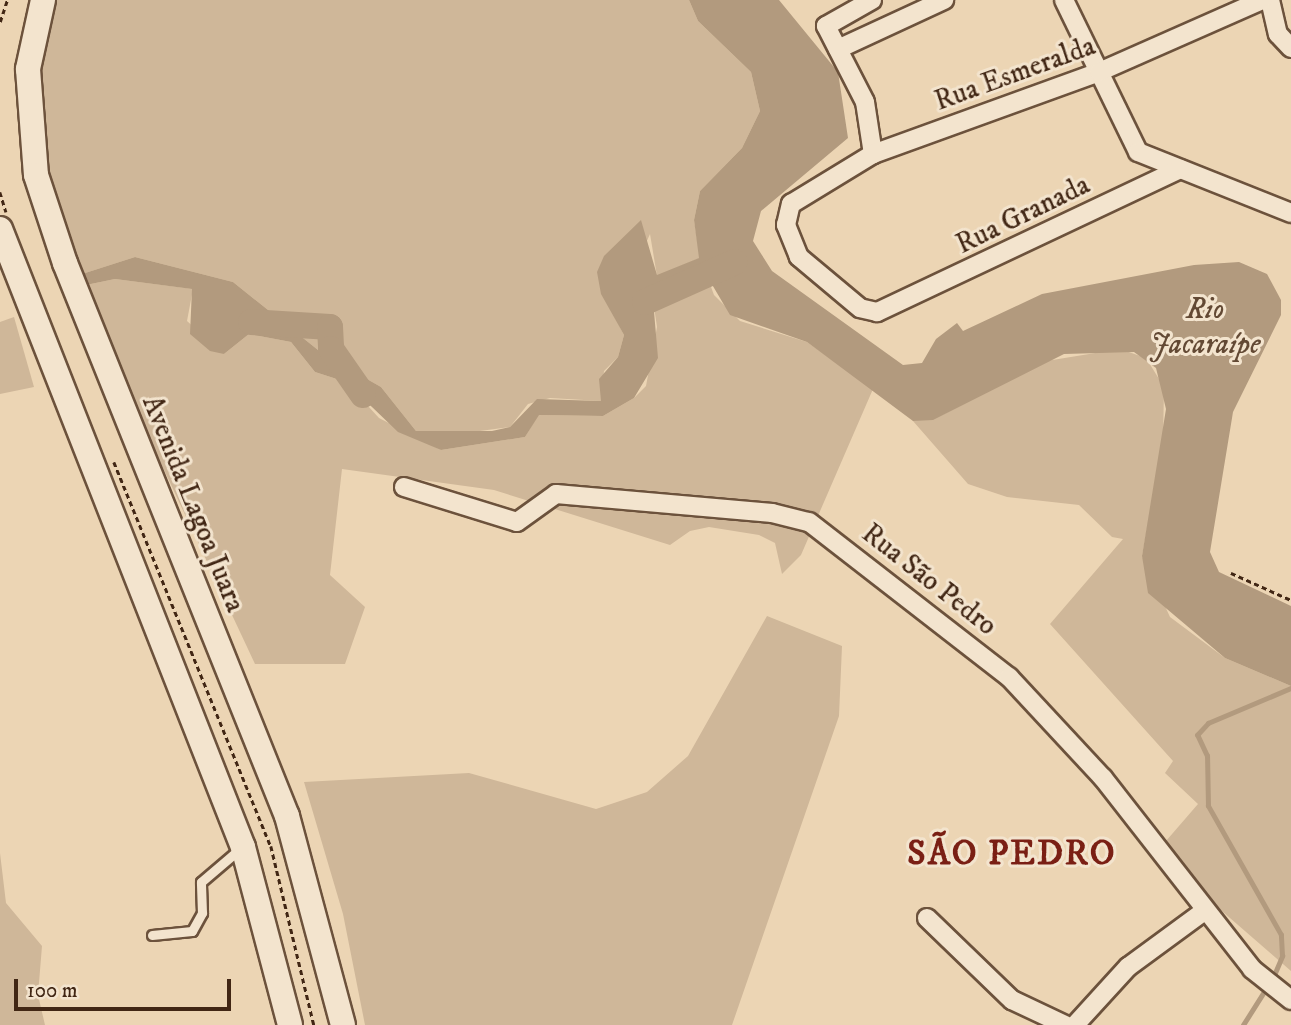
<!DOCTYPE html>
<meta charset="utf-8">
<style>
body{margin:0}
#map{position:relative;width:1291px;height:1025px;overflow:hidden;background:#ecd5b4;font-family:"IM FELL DW Pica",serif}
div>[style]{position:absolute}
.green>*{inset:0;background:#cfb799}
.water>*{inset:0;background:#b29a7e}
.stream>*{height:4.5px;margin:-2.25px;padding:0 2.25px;transform-origin:2.25px;border-radius:2.25px;background:#b29a7e}
.river>*{height:26px;margin:-13px;padding:0 13px;transform-origin:13px;border-radius:13px;background:#b29a7e}
.path>*{height:2.5px;margin-top:-1.25px;transform-origin:0;background:repeating-linear-gradient(90deg,#412614 0 5px,transparent 0 8.5px)}
.roads{filter:drop-shadow(2px 0 #6c523c) drop-shadow(-2px 0 #6c523c) drop-shadow(0 2px #6c523c) drop-shadow(0 -2px #6c523c)}
.service>*{height:9px;margin:-4.5px;padding:0 4.5px;transform-origin:4.5px;border-radius:4.5px;background:#f3e4ce}
.minor>*{height:18px;margin:-9px;padding:0 9px;transform-origin:9px;border-radius:9px;background:#f3e4ce}
.secondary>*{height:24px;margin:-12px;padding:0 12px;transform-origin:12px;border-radius:12px;background:#f3e4ce}
span{translate:-50% -50%;white-space:nowrap;text-align:center;line-height:1.15;-webkit-text-stroke:6px #f3e4ce;paint-order:stroke}
.street-label{font-size:28px;color:#412614}
.water-label{font-size:30px;color:#634934;font-style:italic}
.district-label{font-size:35px;color:#7a1f14;font-weight:700;letter-spacing:2px}
.scale{position:absolute;left:14px;top:979px;width:217px;height:32px;box-sizing:border-box;border:4px solid #412614;border-top:0;padding-left:9px;font-size:21px;line-height:24px;white-space:nowrap;color:#412614;-webkit-text-stroke:5px #f3e4ce;paint-order:stroke}
</style>
<div id="map">
<div class="green">
<i style="clip-path:polygon(56px 0,689px 0,698px 21px,751px 72px,760px 111px,742px 148px,700px 191px,694px 220px,700px 258px,657px 276px,650px 234px,614px 316px,624px 335px,618px 357px,604px 371px,601px 401px,550px 398px,528px 404px,510px 427px,442px 436px,416px 431px,381px 387px,323px 354px,233px 282px,135px 257px,82px 274px,48px 191px,38px 111px,44px 31px)"></i>
<i style="clip-path:polygon(707px 276px,714px 295px,740px 321px,807px 342px,873px 389px,801px 555px,782px 574px,775px 543px,759px 535px,709px 527px,690px 531px,670px 545px,494px 490px,342px 469px,330px 575px,365px 607px,345px 664px,255px 664px,128px 393px,86px 285px,115px 279px,193px 289px,187px 321px,224px 354px,249px 334px,291px 342px,315px 372px,346px 382px,379px 418px,441px 450px,525px 437px,538px 415px,603px 416px,634px 398px,646px 386px,657px 327px,653px 300px)"></i>
<i style="clip-path:polygon(14px 317px,34px 387px,0 394px,0 322px)"></i>
<i style="clip-path:polygon(1120px 349px,1146px 358px,1164px 387px,1163px 442px,1142px 556px,1170px 617px,1225px 658px,1291px 686px,1291px 971px,1215px 905px,1166px 841px,1198px 804px,1165px 773px,1173px 761px,1050px 624px,1123px 539px,1112px 537px,1079px 505px,1007px 497px,968px 484px,913px 421px,942px 415px,1040px 362px)"></i>
<i style="clip-path:polygon(767px 616px,842px 646px,839px 716px,732px 1025px,365px 1025px,343px 914px,304px 782px,469px 773px,596px 809px,647px 792px,688px 756px)"></i>
<i style="clip-path:polygon(0 853px,6px 903px,42px 946px,38px 995px,45px 1025px,0 1025px)"></i>
</div>
<div class="water">
<i style="clip-path:polygon(689px 0,779px 0,838px 72px,848px 138px,761px 211px,753px 241px,772px 271px,903px 365px,922px 363px,936px 339px,957px 323px,963px 331px,1042px 294px,1194px 265px,1239px 262px,1267px 274px,1281px 300px,1281px 315px,1233px 412px,1210px 552px,1219px 572px,1291px 606px,1291px 686px,1225px 658px,1148px 593px,1142px 556px,1166px 409px,1156px 368px,1134px 352px,1064px 354px,933px 420px,913px 421px,807px 342px,730px 315px,707px 276px,653px 300px,658px 358px,634px 398px,603px 416px,539px 415px,525px 437px,441px 450px,398px 432px,346px 382px,315px 372px,291px 342px,249px 334px,224px 354px,210px 351px,190px 334px,192px 289px,115px 279px,86px 285px,82px 274px,135px 257px,233px 282px,323px 354px,381px 387px,416px 431px,492px 431px,510px 427px,537px 399px,601px 401px,599px 379px,618px 357px,624px 335px,601px 294px,597px 272px,604px 256px,641px 220px,657px 275px,699px 258px,694px 220px,700px 191px,742px 148px,760px 111px,751px 72px,698px 21px)"></i>
</div>
<div class="stream">
<i style="left:1272px;top:980px;width:26px;rotate:-67deg"></i>
<i style="left:1282px;top:956px;width:21px;rotate:-93deg"></i>
<i style="left:1281px;top:935px;width:148px;rotate:-119.5deg"></i>
<i style="left:1208px;top:806px;width:50px;rotate:-91.1deg"></i>
<i style="left:1207px;top:756px;width:23px;rotate:-115deg"></i>
<i style="left:1197px;top:735px;width:16px;rotate:-47deg"></i>
<i style="left:1208px;top:723px;width:90px;rotate:-22.9deg"></i>
<i style="left:1243px;top:1025px;width:45px;rotate:-57.7deg"></i>
</div>
<div class="river">
<i style="left:645px;top:302px;width:98px;rotate:-24deg"></i>
<i style="left:251px;top:322px;width:79px;rotate:3.6deg"></i>
<i style="left:330px;top:327px;width:22px;rotate:87deg"></i>
<i style="left:331px;top:349px;width:56px;rotate:55.2deg"></i>
</div>
<div class="path">
<i style="left:0;top:22px;width:23px;rotate:-72deg"></i>
<i style="left:0;top:192px;width:21px;rotate:73deg"></i>
<i style="left:114px;top:462px;width:415px;rotate:67.8deg"></i>
<i style="left:271px;top:846px;width:184px;rotate:76.5deg"></i>
<i style="left:1231px;top:573px;width:66px;rotate:24.2deg"></i>
</div>
<div class="roads">
<div class="service">
<i style="left:152px;top:935px;width:40px;rotate:-5.7deg"></i>
<i style="left:192px;top:931px;width:21px;rotate:-61deg"></i>
<i style="left:202px;top:913px;width:31px;rotate:-92deg"></i>
<i style="left:201px;top:882px;width:52px;rotate:-40.4deg"></i>
</div>
<div class="minor">
<i style="left:872px;top:0;width:53px;rotate:150.5deg"></i>
<i style="left:826px;top:26px;width:85px;rotate:62.8deg"></i>
<i style="left:865px;top:102px;width:53px;rotate:81.3deg"></i>
<i style="left:1064px;top:0;width:169px;rotate:64deg"></i>
<i style="left:1138px;top:152px;width:165px;rotate:21.7deg"></i>
<i style="left:1270px;top:0;width:35px;rotate:77deg"></i>
<i style="left:1278px;top:34px;width:19px;rotate:47deg"></i>
<i style="left:838px;top:49px;width:117px;rotate:-24.8deg"></i>
<i style="left:1180px;top:169px;width:335px;rotate:154.7deg"></i>
<i style="left:877px;top:312px;width:17px;rotate:-167deg"></i>
<i style="left:860px;top:308px;width:80px;rotate:-140.1deg"></i>
<i style="left:799px;top:257px;width:35px;rotate:-112deg"></i>
<i style="left:786px;top:225px;width:22px;rotate:-77deg"></i>
<i style="left:791px;top:204px;width:96px;rotate:-31.4deg"></i>
<i style="left:873px;top:154px;width:240px;rotate:-19.9deg"></i>
<i style="left:1099px;top:72px;width:178px;rotate:-23.8deg"></i>
<i style="left:404px;top:487px;width:118px;rotate:17.2deg"></i>
<i style="left:517px;top:522px;width:48px;rotate:-35.7deg"></i>
<i style="left:556px;top:494px;width:217px;rotate:5deg"></i>
<i style="left:772px;top:513px;width:38px;rotate:14deg"></i>
<i style="left:809px;top:522px;width:253px;rotate:37.8deg"></i>
<i style="left:1009px;top:677px;width:138px;rotate:47.1deg"></i>
<i style="left:1103px;top:778px;width:242px;rotate:52deg"></i>
<i style="left:1252px;top:969px;width:50px;rotate:38.5deg"></i>
<i style="left:927px;top:918px;width:118px;rotate:44deg"></i>
<i style="left:1012px;top:1000px;width:59px;rotate:25.3deg"></i>
<i style="left:1075px;top:1025px;width:79px;rotate:-47.6deg"></i>
<i style="left:1128px;top:967px;width:93px;rotate:-36.3deg"></i>
</div>
<div class="secondary">
<i style="left:43px;top:0;width:71px;rotate:102.3deg"></i>
<i style="left:28px;top:69px;width:106px;rotate:85.7deg"></i>
<i style="left:36px;top:175px;width:93px;rotate:71.8deg"></i>
<i style="left:65px;top:263px;width:596px;rotate:68.13deg"></i>
<i style="left:287px;top:816px;width:216px;rotate:75deg"></i>
<i style="left:0;top:229px;width:664px;rotate:68.54deg"></i>
<i style="left:243px;top:847px;width:184px;rotate:75.2deg"></i>
</div>
</div>
<div class="street-label">
<span style="left:1015px;top:74px;rotate:-20deg">Rua Esmeralda</span>
<span style="left:1023px;top:215px;rotate:-26deg">Rua Granada</span>
<span style="left:193px;top:504px;rotate:68deg">Avenida Lagoa Juara</span>
<span style="left:929px;top:580px;rotate:38deg">Rua São Pedro</span>
</div>
<div class="water-label">
<span style="left:1205px;top:327px">Rio<br>Jacaraípe</span>
</div>
<div class="district-label">
<span style="left:1012px;top:854px">SÃO PEDRO</span>
</div>
<div class="scale">100 m</div>
</div>
